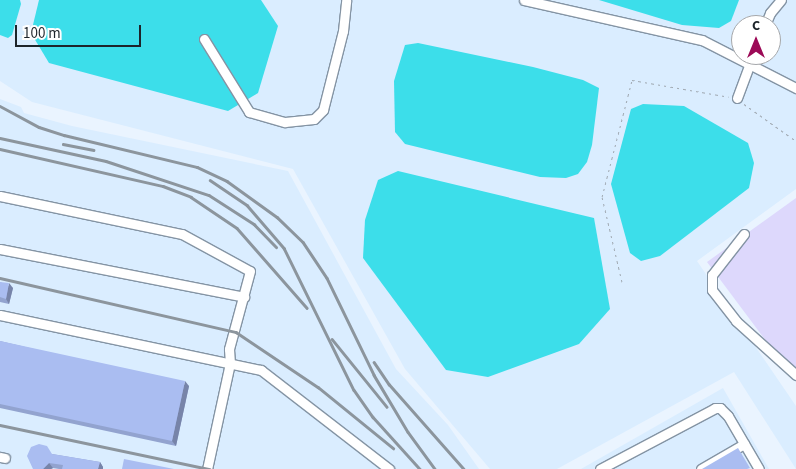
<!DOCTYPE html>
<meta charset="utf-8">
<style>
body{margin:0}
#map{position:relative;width:796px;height:469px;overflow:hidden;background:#eaf4ff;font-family:"Source Sans 3",sans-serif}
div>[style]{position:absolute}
.built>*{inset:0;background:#daedff}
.green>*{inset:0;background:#ddd8fc}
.water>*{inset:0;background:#3cdeea}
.path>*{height:1px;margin-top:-0.5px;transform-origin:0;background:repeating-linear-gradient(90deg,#a0a9b2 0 2.5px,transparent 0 6.5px)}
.roads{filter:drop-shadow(1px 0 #8494a4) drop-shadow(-1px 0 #8494a4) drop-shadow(0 1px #8494a4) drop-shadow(0 -1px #8494a4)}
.minor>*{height:9px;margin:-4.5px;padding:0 4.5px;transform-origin:4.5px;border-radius:4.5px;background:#fff}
.rail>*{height:2.5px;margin:-1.25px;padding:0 1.25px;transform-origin:1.25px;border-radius:1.25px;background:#8c959d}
.wall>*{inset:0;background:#92a3cf}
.shaded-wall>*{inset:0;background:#7784a9}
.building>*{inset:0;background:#aabdf1}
span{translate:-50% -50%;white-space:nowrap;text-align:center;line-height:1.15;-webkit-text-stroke:5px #fff;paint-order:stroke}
.north{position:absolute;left:731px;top:15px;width:50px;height:50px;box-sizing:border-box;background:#fff;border:1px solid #a5a7aa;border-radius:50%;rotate:0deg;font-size:14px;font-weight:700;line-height:20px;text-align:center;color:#1d242a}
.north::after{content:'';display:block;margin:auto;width:18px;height:22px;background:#9c0a57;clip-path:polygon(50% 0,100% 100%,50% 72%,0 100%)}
.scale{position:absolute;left:15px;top:25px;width:126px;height:22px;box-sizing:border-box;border:2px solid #1d242a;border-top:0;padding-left:6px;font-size:15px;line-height:18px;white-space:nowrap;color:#1d242a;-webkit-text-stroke:4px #fff;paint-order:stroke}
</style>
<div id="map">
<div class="built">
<i style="clip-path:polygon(evenodd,0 0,796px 0,796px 189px,697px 261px,796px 406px,796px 469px,734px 372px,557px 469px,490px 469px,405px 369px,293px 169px,32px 102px,0 81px,0 0,741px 25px,771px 25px,771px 55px,741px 55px,741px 25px)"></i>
<i style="clip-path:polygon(0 99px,21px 107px,24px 113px,72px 126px,288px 171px,396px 369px,448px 425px,479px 469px,0 469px)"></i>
<i style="clip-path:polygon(723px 388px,769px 469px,581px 469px)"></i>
</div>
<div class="green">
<i style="clip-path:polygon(796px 198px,796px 381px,707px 262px)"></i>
</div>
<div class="water">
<i style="clip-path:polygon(0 0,20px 0,21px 4px,12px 35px,8px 38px,0 35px)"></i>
<i style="clip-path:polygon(39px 0,261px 0,278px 26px,258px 93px,228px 111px,49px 63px,31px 33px)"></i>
<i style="clip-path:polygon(599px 0,739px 0,731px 21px,719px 28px,682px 25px)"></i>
<i style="clip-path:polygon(418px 43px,533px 67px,583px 80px,599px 88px,592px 145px,587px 162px,578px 174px,566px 178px,540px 177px,405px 144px,395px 132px,394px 81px,405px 45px)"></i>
<i style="clip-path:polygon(643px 104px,684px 106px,748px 143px,754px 163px,749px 188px,660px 256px,641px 261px,630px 253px,611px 184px,631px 109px)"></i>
<i style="clip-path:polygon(398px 171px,594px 218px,610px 309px,579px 344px,488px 377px,446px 370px,363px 258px,365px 220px,378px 180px)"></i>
</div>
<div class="path">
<i style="left:744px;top:104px;width:64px;rotate:35.4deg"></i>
<i style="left:622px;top:282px;width:87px;rotate:-103.2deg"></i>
<i style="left:602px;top:197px;width:121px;rotate:-75.6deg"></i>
<i style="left:632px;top:80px;width:98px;rotate:9.9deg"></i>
</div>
<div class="roads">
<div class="minor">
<i style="left:524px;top:0;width:182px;rotate:12.7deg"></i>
<i style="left:702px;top:40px;width:106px;rotate:27.1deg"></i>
<i style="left:765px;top:25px;width:13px;rotate:-67deg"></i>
<i style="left:770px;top:13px;width:17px;rotate:-50deg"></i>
<i style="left:204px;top:39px;width:86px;rotate:58.3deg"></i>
<i style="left:249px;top:112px;width:37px;rotate:16deg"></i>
<i style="left:285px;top:122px;width:29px;rotate:-6deg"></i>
<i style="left:314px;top:119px;width:13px;rotate:-45deg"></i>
<i style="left:323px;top:110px;width:81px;rotate:-75.8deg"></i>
<i style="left:343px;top:31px;width:31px;rotate:-84deg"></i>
<i style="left:737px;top:98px;width:46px;rotate:-69.6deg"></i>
<i style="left:0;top:196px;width:186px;rotate:11.8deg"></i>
<i style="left:182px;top:234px;width:77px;rotate:28.6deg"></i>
<i style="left:250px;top:271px;width:81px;rotate:105.1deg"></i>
<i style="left:229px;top:349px;width:14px;rotate:86deg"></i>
<i style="left:230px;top:363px;width:108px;rotate:102.2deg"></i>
<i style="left:744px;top:234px;width:52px;rotate:128deg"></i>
<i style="left:712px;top:275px;width:15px;rotate:90deg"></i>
<i style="left:712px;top:290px;width:39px;rotate:52deg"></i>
<i style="left:736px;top:321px;width:81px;rotate:42deg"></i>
<i style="left:0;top:249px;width:249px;rotate:11.1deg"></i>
<i style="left:0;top:315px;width:267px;rotate:11.9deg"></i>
<i style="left:261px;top:370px;width:162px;rotate:37.7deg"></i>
<i style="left:0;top:457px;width:5px;rotate:11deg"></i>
<i style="left:600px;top:469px;width:130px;rotate:-27.9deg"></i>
<i style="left:715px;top:408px;width:5px"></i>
<i style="left:720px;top:408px;width:11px;rotate:45deg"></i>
<i style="left:728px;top:416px;width:61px;rotate:59.7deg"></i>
<i style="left:701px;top:469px;width:50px;rotate:-30.2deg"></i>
</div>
</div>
<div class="rail">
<i style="left:0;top:106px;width:44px;rotate:28.3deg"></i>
<i style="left:39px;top:127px;width:26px;rotate:18deg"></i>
<i style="left:64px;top:135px;width:137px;rotate:13.5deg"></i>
<i style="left:197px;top:167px;width:33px;rotate:25deg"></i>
<i style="left:227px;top:181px;width:62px;rotate:35.8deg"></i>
<i style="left:277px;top:217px;width:36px;rotate:44deg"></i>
<i style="left:303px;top:242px;width:43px;rotate:56.3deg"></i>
<i style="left:327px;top:278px;width:108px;rotate:64.1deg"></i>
<i style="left:374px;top:375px;width:66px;rotate:59.2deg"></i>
<i style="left:408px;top:432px;width:46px;rotate:53.9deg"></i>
<i style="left:0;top:138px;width:108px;rotate:12.2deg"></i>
<i style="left:106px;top:161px;width:108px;rotate:18.3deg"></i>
<i style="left:209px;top:195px;width:54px;rotate:32.8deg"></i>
<i style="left:254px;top:224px;width:32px;rotate:46deg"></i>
<i style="left:63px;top:144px;width:31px;rotate:11deg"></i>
<i style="left:0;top:149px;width:167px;rotate:12.8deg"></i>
<i style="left:163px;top:186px;width:30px;rotate:21deg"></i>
<i style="left:191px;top:197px;width:55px;rotate:34deg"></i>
<i style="left:237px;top:228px;width:106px;rotate:48.8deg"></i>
<i style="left:210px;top:180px;width:45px;rotate:34deg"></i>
<i style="left:247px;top:205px;width:57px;rotate:49.3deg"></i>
<i style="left:284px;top:248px;width:158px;rotate:63.8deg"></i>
<i style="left:354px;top:390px;width:33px;rotate:55deg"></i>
<i style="left:373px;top:417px;width:70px;rotate:47.9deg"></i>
<i style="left:0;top:278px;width:242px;rotate:12.9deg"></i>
<i style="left:236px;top:332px;width:99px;rotate:33.9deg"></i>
<i style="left:318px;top:387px;width:97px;rotate:39.1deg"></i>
<i style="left:332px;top:339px;width:87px;rotate:51deg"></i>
<i style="left:374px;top:362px;width:27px;rotate:56deg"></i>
<i style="left:389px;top:384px;width:113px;rotate:48.6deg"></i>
<i style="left:0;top:425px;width:214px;rotate:11.9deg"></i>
</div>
<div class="wall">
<i style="clip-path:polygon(0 282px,13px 288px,9px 304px,0 302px)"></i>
<i style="clip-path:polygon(0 341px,189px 386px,176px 446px,0 408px)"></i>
<i style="clip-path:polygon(52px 454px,100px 462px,103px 467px,103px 469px,59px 469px,53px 468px,51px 469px,33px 469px)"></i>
</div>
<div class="shaded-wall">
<i style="clip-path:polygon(9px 283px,13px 288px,9px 304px,6px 299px)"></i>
<i style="clip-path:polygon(185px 381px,189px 386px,176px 446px,172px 441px)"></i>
<i style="clip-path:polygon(100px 462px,103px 467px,103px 469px,98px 469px)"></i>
<i style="clip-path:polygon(49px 463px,53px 468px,51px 469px,43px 469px)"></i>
</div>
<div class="building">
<i style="clip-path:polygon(0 282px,9px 283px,6px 299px,0 297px)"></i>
<i style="clip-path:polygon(0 341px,185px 381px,172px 441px,0 404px)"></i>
<i style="clip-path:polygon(39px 444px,47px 446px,52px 454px,100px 462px,98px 469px,62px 469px,63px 465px,49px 463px,43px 469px,33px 469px,27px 456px,31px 447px)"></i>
<i style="clip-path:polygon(738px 448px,750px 468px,747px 469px,702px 469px)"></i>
<i style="clip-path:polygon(124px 459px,174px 469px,122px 469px)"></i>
</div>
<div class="north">С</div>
<div class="scale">100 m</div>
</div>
